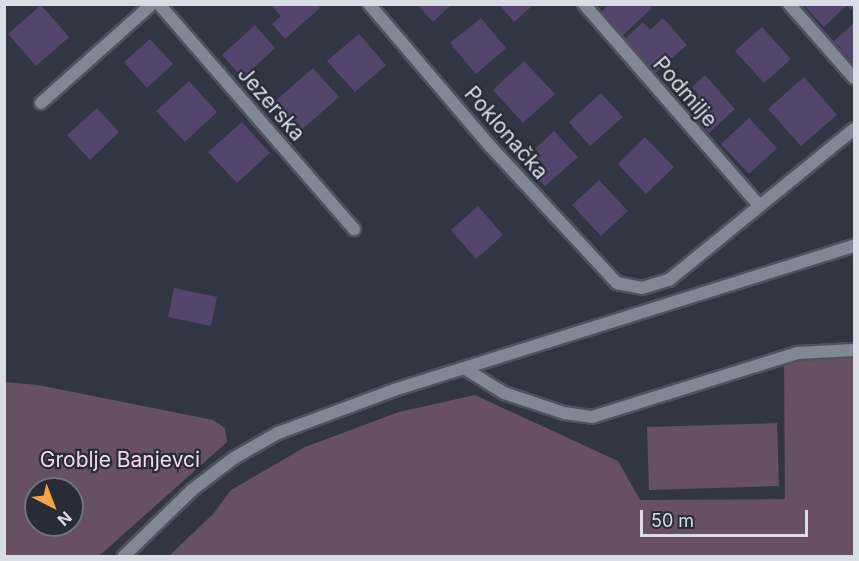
<!DOCTYPE html>
<meta charset="utf-8">
<style>
body{margin:0}
#map{position:relative;width:859px;height:561px;overflow:hidden;background:#323642;font-family:Inter,sans-serif}
div>[style]{position:absolute}
.green>*{inset:0;background:#675064}
.building>*{inset:0;background:#54456d}
.roads{filter:drop-shadow(2px 0 #4f535d) drop-shadow(-2px 0 #4f535d) drop-shadow(0 2px #4f535d) drop-shadow(0 -2px #4f535d)}
.lane>*{height:12px;margin:-6px;padding:0 6px;transform-origin:6px;border-radius:6px;background:#828795}
.street>*{height:12px;margin:-6px;padding:0 6px;transform-origin:6px;border-radius:6px;background:#828795}
span{translate:-50% -50%;white-space:nowrap;text-align:center;line-height:1.15;-webkit-text-stroke:4.5px #282c37;paint-order:stroke}
.street-label{font-size:21px;color:#dadde5}
.park-label{font-size:21px;color:#fad5f4}
.frame{position:absolute;inset:0;border:6px solid #dadde5;pointer-events:none}
.north{position:absolute;left:24px;top:477px;width:60px;height:60px;box-sizing:border-box;background:#282c37;border:2px solid #6f737d;border-radius:50%;rotate:138deg;font-size:16px;font-weight:700;line-height:24px;text-align:center;color:#dadde5}
.north::after{content:'';display:block;margin:auto;width:21px;height:27px;background:#f5a346;clip-path:polygon(50% 0,100% 100%,50% 72%,0 100%)}
.scale{position:absolute;left:640px;top:510px;width:168px;height:27px;box-sizing:border-box;border:3px solid #dadde5;border-top:0;padding-left:8px;font-size:18px;line-height:21px;white-space:nowrap;color:#dadde5;-webkit-text-stroke:4px #282c37;paint-order:stroke}
</style>
<div id="map">
<div class="green">
<i style="clip-path:polygon(854px 350px,854px 556px,169px 556px,214px 513px,231px 490px,305px 447px,399px 412px,475px 395px,618px 461px,640px 500px,785px 499px,784px 358px)"></i>
<i style="clip-path:polygon(evenodd,5px 382px,38px 385px,213px 420px,225px 428px,227px 442px,99px 556px,5px 556px,5px 382px,36px 489px,72px 489px,72px 525px,36px 525px,36px 489px)"></i>
<i style="clip-path:polygon(777px 423px,779px 486px,649px 490px,647px 427px)"></i>
</div>
<div class="building">
<i style="clip-path:polygon(270px 4px,317px 4px,320px 8px,285px 39px,272px 24px,281px 16px)"></i>
<i style="clip-path:polygon(417px 4px,452px 4px,433px 22px)"></i>
<i style="clip-path:polygon(499px 4px,534px 4px,514px 22px)"></i>
<i style="clip-path:polygon(609px 4px,648px 4px,652px 8px,621px 37px,599px 14px)"></i>
<i style="clip-path:polygon(803px 4px,854px 4px,854px 6px,851px 10px,847px 5px,824px 27px)"></i>
<i style="clip-path:polygon(41px 5px,69px 37px,36px 66px,8px 34px)"></i>
<i style="clip-path:polygon(481px 18px,506px 48px,476px 74px,450px 43px)"></i>
<i style="clip-path:polygon(663px 18px,687px 45px,655px 73px,625px 39px,643px 22px,650px 30px)"></i>
<i style="clip-path:polygon(854px 23px,854px 64px,834px 41px)"></i>
<i style="clip-path:polygon(255px 25px,275px 48px,243px 78px,222px 55px)"></i>
<i style="clip-path:polygon(762px 27px,791px 59px,764px 83px,735px 51px)"></i>
<i style="clip-path:polygon(359px 34px,386px 65px,355px 92px,327px 61px)"></i>
<i style="clip-path:polygon(150px 39px,173px 64px,147px 88px,124px 62px)"></i>
<i style="clip-path:polygon(524px 61px,555px 94px,523px 123px,493px 90px)"></i>
<i style="clip-path:polygon(313px 68px,339px 97px,300px 131px,274px 102px)"></i>
<i style="clip-path:polygon(705px 75px,735px 109px,709px 133px,686px 107px,699px 95px,692px 87px)"></i>
<i style="clip-path:polygon(804px 77px,837px 115px,801px 146px,768px 109px)"></i>
<i style="clip-path:polygon(189px 81px,217px 112px,185px 142px,156px 111px)"></i>
<i style="clip-path:polygon(601px 93px,623px 117px,590px 146px,569px 122px)"></i>
<i style="clip-path:polygon(97px 108px,119px 132px,90px 160px,67px 135px)"></i>
<i style="clip-path:polygon(749px 118px,777px 148px,749px 174px,721px 144px)"></i>
<i style="clip-path:polygon(242px 122px,270px 153px,237px 183px,208px 152px)"></i>
<i style="clip-path:polygon(554px 131px,578px 157px,545px 186px,522px 161px)"></i>
<i style="clip-path:polygon(645px 137px,674px 167px,646px 194px,618px 164px)"></i>
<i style="clip-path:polygon(599px 180px,628px 211px,601px 236px,572px 205px)"></i>
<i style="clip-path:polygon(478px 206px,503px 235px,476px 259px,451px 230px)"></i>
<i style="clip-path:polygon(174px 288px,217px 297px,211px 326px,168px 317px)"></i>
</div>
<div class="roads">
<div class="lane">
<i style="left:467px;top:370px;width:44px;rotate:31.9deg"></i>
<i style="left:504px;top:393px;width:63px;rotate:18.4deg"></i>
<i style="left:564px;top:413px;width:28px;rotate:8deg"></i>
<i style="left:592px;top:417px;width:216px;rotate:-17.3deg"></i>
<i style="left:798px;top:353px;width:56px;rotate:-3.1deg"></i>
</div>
<div class="street">
<i style="left:159px;top:4px;width:298px;rotate:49.1deg"></i>
<i style="left:369px;top:4px;width:187px;rotate:49.6deg"></i>
<i style="left:490px;top:146px;width:187px;rotate:47.2deg"></i>
<i style="left:617px;top:283px;width:25px;rotate:11deg"></i>
<i style="left:642px;top:288px;width:28px;rotate:-17deg"></i>
<i style="left:669px;top:280px;width:239px;rotate:-39.2deg"></i>
<i style="left:584px;top:4px;width:267px;rotate:49deg"></i>
<i style="left:789px;top:4px;width:98px;rotate:48.7deg"></i>
<i style="left:41px;top:103px;width:149px;rotate:-41.7deg"></i>
<i style="left:124px;top:556px;width:95px;rotate:-44.1deg"></i>
<i style="left:192px;top:490px;width:53px;rotate:-37.3deg"></i>
<i style="left:234px;top:458px;width:51px;rotate:-29.6deg"></i>
<i style="left:278px;top:433px;width:124px;rotate:-20.3deg"></i>
<i style="left:394px;top:390px;width:482px;rotate:-17.4deg"></i>
</div>
</div>
<div class="street-label">
<span style="left:685px;top:92px;rotate:49deg">Podmilje</span>
<span style="left:271px;top:104px;rotate:49deg">Jezerska</span>
<span style="left:506px;top:133px;rotate:49deg">Poklonačka</span>
</div>
<div class="park-label">
<span style="left:120px;top:460px">Groblje Banjevci</span>
</div>
<div class="frame"></div>
<div class="north">N</div>
<div class="scale">50 m</div>
</div>
